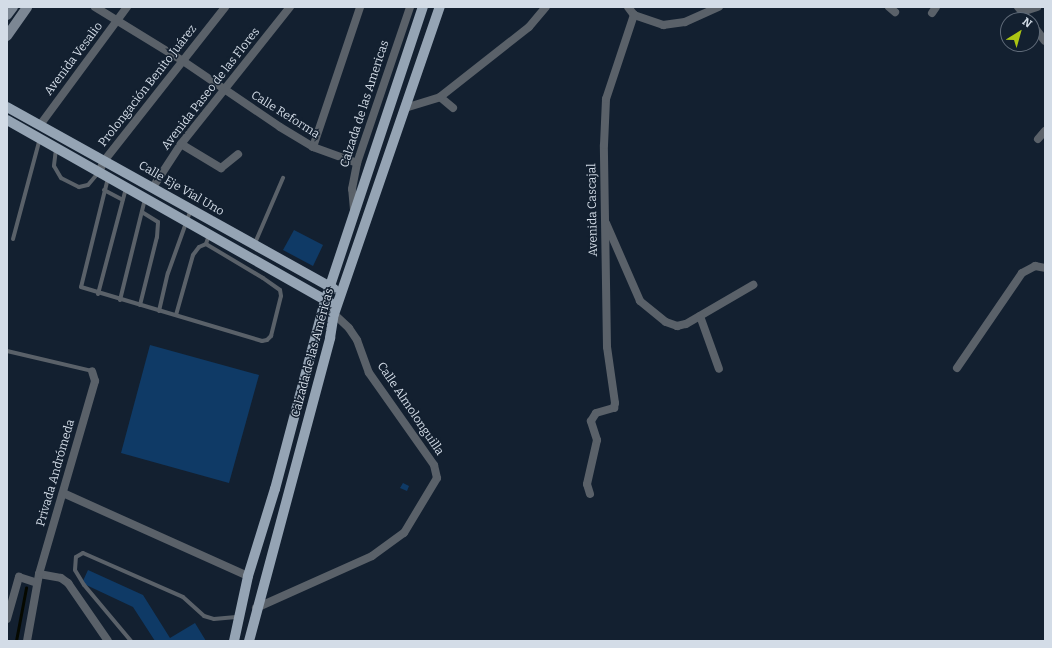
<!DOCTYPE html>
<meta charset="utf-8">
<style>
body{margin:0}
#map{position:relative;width:1052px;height:648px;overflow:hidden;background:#132030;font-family:Bitter,serif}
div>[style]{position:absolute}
.stream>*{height:2.5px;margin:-1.25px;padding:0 1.25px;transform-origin:1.25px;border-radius:1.25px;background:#060900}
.building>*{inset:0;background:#0f3a66}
.lane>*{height:4px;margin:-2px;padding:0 2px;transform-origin:2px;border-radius:2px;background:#5a6169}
.street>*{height:8px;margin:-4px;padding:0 4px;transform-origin:4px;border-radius:4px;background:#5a6169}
.secondary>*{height:10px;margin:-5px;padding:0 5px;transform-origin:5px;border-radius:5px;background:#7c8794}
.primary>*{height:10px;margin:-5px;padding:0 5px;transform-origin:5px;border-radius:5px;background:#95a4b4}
span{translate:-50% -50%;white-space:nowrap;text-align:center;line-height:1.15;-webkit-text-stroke:3px #132030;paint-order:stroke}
.street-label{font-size:12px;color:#d3dce7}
.frame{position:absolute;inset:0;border:8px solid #d3dce7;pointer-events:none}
.north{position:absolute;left:1000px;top:12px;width:40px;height:40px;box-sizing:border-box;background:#132030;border:1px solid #606b79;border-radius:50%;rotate:37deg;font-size:11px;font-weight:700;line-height:16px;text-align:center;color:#d3dce7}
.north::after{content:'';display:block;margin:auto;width:14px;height:18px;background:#acc613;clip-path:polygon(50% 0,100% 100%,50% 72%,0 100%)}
</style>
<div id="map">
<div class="stream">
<i style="left:16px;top:641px;width:54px;rotate:-79.3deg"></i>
</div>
<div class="building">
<i style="clip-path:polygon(294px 230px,323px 245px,313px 266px,283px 250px)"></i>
<i style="clip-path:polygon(150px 345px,259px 375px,229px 483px,121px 453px)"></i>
<i style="clip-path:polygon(403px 483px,409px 486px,407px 491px,400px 488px)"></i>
<i style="clip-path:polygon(88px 570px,143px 595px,170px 638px,195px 623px,206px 641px,155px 641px,133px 607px,82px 583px)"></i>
</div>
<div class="lane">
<i style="left:56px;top:149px;width:17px;rotate:97deg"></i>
<i style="left:54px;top:166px;width:14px;rotate:60deg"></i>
<i style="left:61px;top:178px;width:20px;rotate:27deg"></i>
<i style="left:79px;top:187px;width:9px;rotate:-13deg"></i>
<i style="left:88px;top:185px;width:17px;rotate:-50deg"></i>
<i style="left:108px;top:178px;width:112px;rotate:103.9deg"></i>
<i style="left:81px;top:287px;width:189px;rotate:16.6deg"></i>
<i style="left:262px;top:341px;width:5px;rotate:-11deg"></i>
<i style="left:267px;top:340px;width:6px;rotate:-45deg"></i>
<i style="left:271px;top:336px;width:41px;rotate:-76deg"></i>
<i style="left:281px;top:296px;width:6px;rotate:-99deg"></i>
<i style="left:280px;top:290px;width:21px;rotate:-145deg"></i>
<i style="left:263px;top:278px;width:66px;rotate:-149.2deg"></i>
<i style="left:206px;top:244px;width:9px;rotate:-72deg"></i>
<i style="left:104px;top:190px;width:21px;rotate:28deg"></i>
<i style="left:13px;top:239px;width:105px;rotate:-75deg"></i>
<i style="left:255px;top:243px;width:71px;rotate:-66.7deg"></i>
<i style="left:98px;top:294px;width:110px;rotate:-75.2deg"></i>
<i style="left:120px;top:300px;width:104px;rotate:-76.1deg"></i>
<i style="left:140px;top:305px;width:70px;rotate:-76deg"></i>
<i style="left:157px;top:237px;width:15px;rotate:-86deg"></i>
<i style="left:158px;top:222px;width:19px;rotate:-148deg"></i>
<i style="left:159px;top:311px;width:39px;rotate:-77deg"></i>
<i style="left:168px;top:273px;width:68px;rotate:-70.2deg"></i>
<i style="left:176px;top:315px;width:62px;rotate:-74.2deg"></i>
<i style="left:193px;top:255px;width:10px;rotate:-53deg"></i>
<i style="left:199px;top:247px;width:8px;rotate:-23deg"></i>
<i style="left:7px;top:351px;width:87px;rotate:13.2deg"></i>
<i style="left:131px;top:641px;width:73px;rotate:-130deg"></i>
<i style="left:84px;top:585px;width:17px;rotate:-121deg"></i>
<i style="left:75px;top:570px;width:13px;rotate:-86deg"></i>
<i style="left:76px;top:557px;width:8px;rotate:-30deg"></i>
<i style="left:83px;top:553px;width:109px;rotate:23.7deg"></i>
<i style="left:183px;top:597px;width:28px;rotate:42deg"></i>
<i style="left:204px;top:616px;width:10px;rotate:17deg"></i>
<i style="left:214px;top:619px;width:25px;rotate:-5deg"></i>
</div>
<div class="street">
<i style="left:95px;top:7px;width:103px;rotate:31.5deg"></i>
<i style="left:183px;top:61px;width:117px;rotate:34.2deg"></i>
<i style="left:280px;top:127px;width:39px;rotate:31deg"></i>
<i style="left:313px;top:147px;width:47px;rotate:20deg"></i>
<i style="left:628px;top:7px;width:10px;rotate:53deg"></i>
<i style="left:889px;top:7px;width:8px;rotate:40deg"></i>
<i style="left:1018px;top:7px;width:17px;rotate:50deg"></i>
<i style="left:1022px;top:12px;width:16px;rotate:-18deg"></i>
<i style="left:932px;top:13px;width:7px;rotate:-56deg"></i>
<i style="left:634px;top:15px;width:31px;rotate:19deg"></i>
<i style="left:663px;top:25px;width:22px;rotate:-8deg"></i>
<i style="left:685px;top:22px;width:37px;rotate:-24deg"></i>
<i style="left:1032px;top:24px;width:21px;rotate:53deg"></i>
<i style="left:440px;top:97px;width:17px;rotate:40deg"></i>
<i style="left:405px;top:108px;width:37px;rotate:-17deg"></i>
<i style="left:440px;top:97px;width:113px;rotate:-38.2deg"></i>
<i style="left:529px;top:27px;width:26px;rotate:-50deg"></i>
<i style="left:40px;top:125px;width:147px;rotate:-53.6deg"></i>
<i style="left:1038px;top:139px;width:11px;rotate:-49deg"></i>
<i style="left:181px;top:144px;width:47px;rotate:31deg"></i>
<i style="left:221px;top:168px;width:22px;rotate:-39deg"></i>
<i style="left:313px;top:147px;width:148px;rotate:-71.4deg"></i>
<i style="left:99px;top:172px;width:12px;rotate:-66deg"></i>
<i style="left:104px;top:161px;width:196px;rotate:-51.8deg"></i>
<i style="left:153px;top:187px;width:51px;rotate:-56.9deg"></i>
<i style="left:181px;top:144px;width:175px;rotate:-51.5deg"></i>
<i style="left:354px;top:210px;width:21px;rotate:-95deg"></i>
<i style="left:352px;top:189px;width:26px;rotate:-79deg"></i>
<i style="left:357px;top:163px;width:165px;rotate:-71.2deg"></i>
<i style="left:606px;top:223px;width:85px;rotate:66.4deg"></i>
<i style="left:640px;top:301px;width:33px;rotate:39deg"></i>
<i style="left:666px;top:322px;width:12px;rotate:20deg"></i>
<i style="left:677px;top:326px;width:9px;rotate:-13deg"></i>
<i style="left:686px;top:324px;width:78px;rotate:-30.2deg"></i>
<i style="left:700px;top:316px;width:56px;rotate:70.3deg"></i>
<i style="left:957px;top:368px;width:115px;rotate:-55.6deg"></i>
<i style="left:1022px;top:273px;width:15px;rotate:-28deg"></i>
<i style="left:1035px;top:266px;width:10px;rotate:11deg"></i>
<i style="left:63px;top:493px;width:203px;rotate:24.2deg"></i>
<i style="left:590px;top:494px;width:10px;rotate:-107deg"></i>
<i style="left:587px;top:484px;width:45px;rotate:-77.2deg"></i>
<i style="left:597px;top:440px;width:20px;rotate:-108deg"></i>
<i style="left:591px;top:421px;width:9px;rotate:-58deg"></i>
<i style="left:596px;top:413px;width:19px;rotate:-16deg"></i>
<i style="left:614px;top:408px;width:5px;rotate:-79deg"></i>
<i style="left:615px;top:403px;width:57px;rotate:-98.1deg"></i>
<i style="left:607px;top:347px;width:202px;rotate:-90.9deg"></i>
<i style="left:604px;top:145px;width:46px;rotate:-87.5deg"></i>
<i style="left:606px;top:99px;width:89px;rotate:-71.6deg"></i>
<i style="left:39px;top:574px;width:22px;rotate:10deg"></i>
<i style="left:61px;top:578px;width:9px;rotate:36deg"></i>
<i style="left:68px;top:583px;width:70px;rotate:55.4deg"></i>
<i style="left:256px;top:608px;width:127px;rotate:-24.1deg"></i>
<i style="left:372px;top:556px;width:39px;rotate:-36deg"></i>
<i style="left:404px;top:533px;width:64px;rotate:-59deg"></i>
<i style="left:437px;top:478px;width:13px;rotate:-103deg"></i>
<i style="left:434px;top:465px;width:113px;rotate:-125.2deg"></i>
<i style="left:369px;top:373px;width:35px;rotate:-110deg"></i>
<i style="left:357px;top:340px;width:14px;rotate:-124deg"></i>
<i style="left:349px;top:328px;width:21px;rotate:-137deg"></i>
<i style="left:334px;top:314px;width:12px;rotate:-156deg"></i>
<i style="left:7px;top:619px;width:44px;rotate:-74.1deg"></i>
<i style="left:19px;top:577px;width:19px;rotate:18deg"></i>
<i style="left:27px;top:641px;width:68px;rotate:-79.8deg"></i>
<i style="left:39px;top:574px;width:201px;rotate:-73.8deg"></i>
<i style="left:95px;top:381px;width:10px;rotate:-107deg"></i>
</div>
<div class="secondary">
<i style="left:7px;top:15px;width:10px;rotate:-53deg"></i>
<i style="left:7px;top:36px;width:35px;rotate:-55deg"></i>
</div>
<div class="primary">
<i style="left:7px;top:107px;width:374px;rotate:29.1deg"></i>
<i style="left:7px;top:120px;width:372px;rotate:29.5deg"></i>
<i style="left:234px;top:641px;width:66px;rotate:-77.8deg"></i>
<i style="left:248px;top:576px;width:91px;rotate:-72.8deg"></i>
<i style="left:275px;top:489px;width:195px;rotate:-75.1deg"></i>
<i style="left:325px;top:301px;width:310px;rotate:-71.6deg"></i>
<i style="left:249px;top:641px;width:314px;rotate:-75deg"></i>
<i style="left:330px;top:338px;width:24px;rotate:-81deg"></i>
<i style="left:334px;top:314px;width:325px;rotate:-71deg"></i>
</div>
<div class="street-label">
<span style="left:74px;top:59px;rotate:-53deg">Avenida Vesalio</span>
<span style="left:148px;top:86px;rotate:-52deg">Prolongación Benito Juárez</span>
<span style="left:211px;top:89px;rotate:-52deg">Avenida Paseo de las Flores</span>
<span style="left:365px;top:104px;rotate:-72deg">Calzada de las Americas</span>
<span style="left:285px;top:115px;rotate:32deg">Calle Reforma</span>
<span style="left:181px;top:189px;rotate:30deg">Calle Eje Vial Uno</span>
<span style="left:593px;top:210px;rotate:-91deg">Avenida Cascajal</span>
<span style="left:313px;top:353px;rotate:-75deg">Calzada de las Américas</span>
<span style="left:410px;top:409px;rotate:56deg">Calle Almolonguilla</span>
<span style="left:56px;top:473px;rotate:-74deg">Privada Andrómeda</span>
</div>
<div class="frame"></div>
<div class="north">N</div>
</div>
